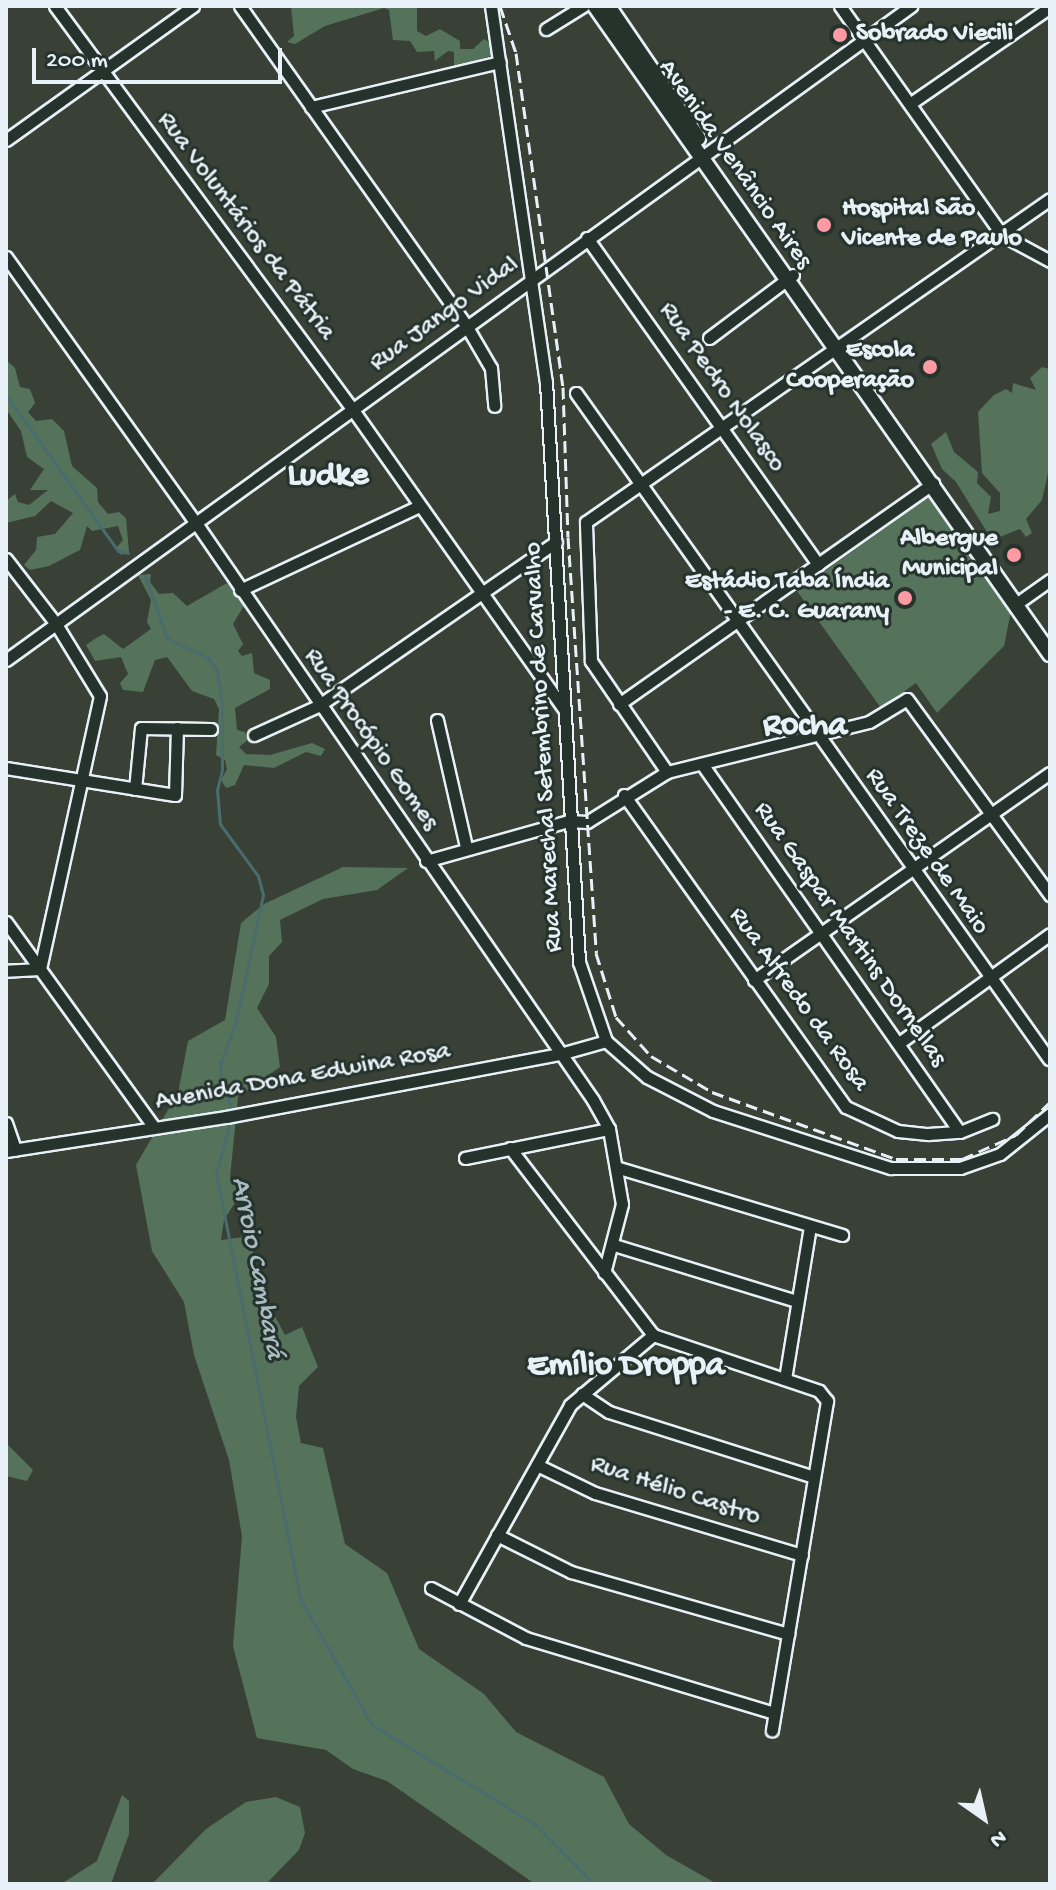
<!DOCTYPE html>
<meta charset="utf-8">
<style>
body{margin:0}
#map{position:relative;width:1056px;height:1890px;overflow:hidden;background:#394137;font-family:"Gochi Hand",sans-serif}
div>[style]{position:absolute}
.green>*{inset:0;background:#55725a}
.stream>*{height:3px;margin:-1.5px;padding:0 1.5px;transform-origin:1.5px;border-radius:1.5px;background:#496c6e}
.roads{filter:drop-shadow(2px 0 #e8f1f8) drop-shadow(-2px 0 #e8f1f8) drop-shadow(0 2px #e8f1f8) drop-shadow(0 -2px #e8f1f8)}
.minor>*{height:11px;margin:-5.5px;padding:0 5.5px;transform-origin:5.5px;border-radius:5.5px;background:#26332d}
.major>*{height:14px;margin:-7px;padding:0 7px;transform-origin:7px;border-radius:7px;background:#26332d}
.rail>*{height:3px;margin-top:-1.5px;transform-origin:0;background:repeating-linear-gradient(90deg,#e8f1f8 0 12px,transparent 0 18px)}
.dots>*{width:22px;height:22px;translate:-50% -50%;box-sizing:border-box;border:4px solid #26332d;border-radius:50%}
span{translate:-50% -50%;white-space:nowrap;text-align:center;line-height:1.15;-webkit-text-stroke:6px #26332d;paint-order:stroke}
.poi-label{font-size:26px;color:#e8f1f8;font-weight:700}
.left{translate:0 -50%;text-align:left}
.right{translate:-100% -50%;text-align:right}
.street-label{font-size:26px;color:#e8f1f8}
.water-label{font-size:28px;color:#a8bcc1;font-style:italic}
.district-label{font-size:34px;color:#e8f1f8;font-weight:700}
.frame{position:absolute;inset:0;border:8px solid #e8f1f8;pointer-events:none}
.north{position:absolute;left:944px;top:1778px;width:80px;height:80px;-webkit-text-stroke:6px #26332d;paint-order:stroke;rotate:146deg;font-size:22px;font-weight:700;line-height:32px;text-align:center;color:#e8f1f8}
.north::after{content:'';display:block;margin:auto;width:28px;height:36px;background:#e8f1f8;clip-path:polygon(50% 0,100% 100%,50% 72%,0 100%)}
.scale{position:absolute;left:32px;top:48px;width:250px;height:36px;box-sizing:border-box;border:4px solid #e8f1f8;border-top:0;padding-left:10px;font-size:24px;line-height:28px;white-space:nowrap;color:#e8f1f8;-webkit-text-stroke:6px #26332d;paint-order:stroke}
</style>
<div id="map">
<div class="green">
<i style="clip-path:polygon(291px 6px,417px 6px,417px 31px,426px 36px,440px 29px,460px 41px,460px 49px,473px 49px,484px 39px,495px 46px,494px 55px,454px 67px,454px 52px,448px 51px,435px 61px,434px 51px,417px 52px,410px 41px,393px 40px,389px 10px,384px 8px,325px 26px,295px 44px,287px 42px,294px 36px)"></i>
<i style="clip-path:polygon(6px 360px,15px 368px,20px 387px,30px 389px,35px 403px,28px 412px,36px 421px,52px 419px,64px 431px,72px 466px,97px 488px,98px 502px,108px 514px,119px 512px,126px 518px,129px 552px,121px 555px,116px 548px,123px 540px,118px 526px,92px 531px,87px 526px,80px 550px,49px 566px,30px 570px,24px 565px,36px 550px,37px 537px,55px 534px,73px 513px,51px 501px,35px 516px,6px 523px,6px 501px,15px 494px,18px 502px,29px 505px,48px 490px,30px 490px,44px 469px,27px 457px,21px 431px,6px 409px)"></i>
<i style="clip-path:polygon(1042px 367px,1050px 369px,1050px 464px,1042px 500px,1026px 519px,1032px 533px,1026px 537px,1020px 529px,992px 540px,956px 482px,942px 469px,931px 444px,946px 432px,954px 452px,978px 472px,977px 483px,991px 497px,988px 514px,1000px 511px,1000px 493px,982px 473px,978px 412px,994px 395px,1006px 389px,1012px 393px,1013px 383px,1036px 390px,1030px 378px)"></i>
<i style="clip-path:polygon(933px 494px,1012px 606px,1004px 646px,937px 713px,916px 683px,881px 708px,797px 591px)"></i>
<i style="clip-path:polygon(151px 574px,150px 582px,159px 594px,173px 593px,187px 606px,227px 583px,245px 604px,233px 624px,243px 644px,238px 651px,242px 656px,252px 653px,254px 673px,270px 680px,270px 689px,235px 708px,237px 730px,245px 732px,248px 740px,239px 747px,246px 754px,270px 755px,312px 743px,325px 749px,321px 756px,306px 752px,274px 768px,244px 765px,235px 785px,226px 788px,221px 780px,227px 769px,225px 760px,216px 755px,219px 709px,214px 699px,192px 691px,167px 657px,155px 660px,143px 692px,123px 690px,120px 683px,128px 674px,121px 657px,95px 661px,86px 645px,96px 638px,104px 634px,123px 649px,151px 629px,147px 622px,151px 600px,138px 575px)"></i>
<i style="clip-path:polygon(343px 867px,408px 868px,377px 890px,323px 899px,280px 920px,282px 942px,269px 956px,269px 984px,257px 1008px,276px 1037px,280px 1067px,238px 1097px,230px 1178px,241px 1193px,224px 1220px,221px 1240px,244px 1237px,254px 1247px,251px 1266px,257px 1283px,285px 1335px,302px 1327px,318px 1367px,299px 1386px,296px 1417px,301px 1443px,323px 1448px,345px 1544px,387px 1573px,419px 1649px,484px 1694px,516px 1732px,604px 1777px,629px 1824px,666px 1855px,717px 1884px,535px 1884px,387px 1781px,353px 1769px,326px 1750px,257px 1738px,233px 1646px,242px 1536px,229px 1460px,194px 1355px,184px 1302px,152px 1251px,136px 1165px,178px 1093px,188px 1041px,225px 1020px,241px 923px,264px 904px)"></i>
<i style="clip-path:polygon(6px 1430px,7px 1444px,33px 1470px,27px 1481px,6px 1476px)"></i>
<i style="clip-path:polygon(122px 1795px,129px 1801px,129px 1834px,111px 1884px,61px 1884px,97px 1861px)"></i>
<i style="clip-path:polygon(276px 1797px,300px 1807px,305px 1833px,299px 1850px,266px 1884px,152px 1884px,206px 1829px,246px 1802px)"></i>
</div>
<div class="stream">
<i style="left:6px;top:395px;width:192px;rotate:54.3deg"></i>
<i style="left:118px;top:551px;width:10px;rotate:11deg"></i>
<i style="left:145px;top:576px;width:66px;rotate:70.5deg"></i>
<i style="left:167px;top:638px;width:46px;rotate:26deg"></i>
<i style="left:208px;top:658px;width:15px;rotate:53deg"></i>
<i style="left:217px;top:670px;width:34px;rotate:82deg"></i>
<i style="left:222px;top:704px;width:66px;rotate:90deg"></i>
<i style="left:222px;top:770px;width:21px;rotate:104deg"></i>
<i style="left:217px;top:790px;width:34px;rotate:85deg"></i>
<i style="left:220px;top:824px;width:64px;rotate:53.8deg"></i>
<i style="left:258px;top:876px;width:20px;rotate:75deg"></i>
<i style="left:263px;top:895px;width:129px;rotate:102.1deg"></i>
<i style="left:236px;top:1021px;width:44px;rotate:110.1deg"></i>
<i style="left:221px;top:1062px;width:15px;rotate:94deg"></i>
<i style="left:220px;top:1077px;width:37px;rotate:70deg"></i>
<i style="left:231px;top:1119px;width:56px;rotate:105.5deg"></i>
<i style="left:216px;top:1173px;width:434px;rotate:78.8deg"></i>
<i style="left:300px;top:1599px;width:145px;rotate:60.3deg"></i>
<i style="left:372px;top:1725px;width:191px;rotate:31.3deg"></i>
<i style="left:535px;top:1824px;width:84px;rotate:45.5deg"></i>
</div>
<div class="roads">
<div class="minor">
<i style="left:55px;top:6px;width:502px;rotate:53.59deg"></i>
<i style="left:353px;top:410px;width:366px;rotate:54.8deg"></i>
<i style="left:240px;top:6px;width:393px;rotate:54.7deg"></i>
<i style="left:467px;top:327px;width:48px;rotate:59.7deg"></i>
<i style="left:491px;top:368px;width:38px;rotate:85deg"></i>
<i style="left:491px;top:6px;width:380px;rotate:81.7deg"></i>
<i style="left:546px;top:382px;width:581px;rotate:86.74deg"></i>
<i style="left:579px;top:962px;width:83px;rotate:71.1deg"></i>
<i style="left:606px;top:1041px;width:55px;rotate:41.3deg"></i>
<i style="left:647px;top:1077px;width:74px;rotate:27.3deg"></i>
<i style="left:713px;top:1111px;width:187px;rotate:17.8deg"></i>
<i style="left:891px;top:1168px;width:69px"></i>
<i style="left:960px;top:1168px;width:42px;rotate:-19.3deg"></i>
<i style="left:1000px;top:1154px;width:64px;rotate:-38.7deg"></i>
<i style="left:840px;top:6px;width:281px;rotate:54.7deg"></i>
<i style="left:1002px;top:235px;width:55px;rotate:28.4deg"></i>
<i style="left:546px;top:29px;width:44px;rotate:-31.9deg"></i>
<i style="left:911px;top:103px;width:169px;rotate:-34.6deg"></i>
<i style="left:311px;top:107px;width:194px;rotate:-13.4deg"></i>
<i style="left:6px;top:140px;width:230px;rotate:-35.6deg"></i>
<i style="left:587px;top:238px;width:400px;rotate:54.7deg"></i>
<i style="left:6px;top:257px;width:327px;rotate:54.5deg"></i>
<i style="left:196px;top:523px;width:700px;rotate:55.47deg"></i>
<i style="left:593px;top:1100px;width:33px;rotate:61deg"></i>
<i style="left:609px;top:1129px;width:76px;rotate:80.2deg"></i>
<i style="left:622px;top:1204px;width:71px;rotate:104.6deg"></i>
<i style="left:709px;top:338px;width:105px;rotate:-36.9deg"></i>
<i style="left:576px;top:393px;width:817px;rotate:54.62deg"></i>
<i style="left:6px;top:559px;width:82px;rotate:52.4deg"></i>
<i style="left:56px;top:624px;width:84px;rotate:58.6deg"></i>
<i style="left:100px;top:696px;width:280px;rotate:102.4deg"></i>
<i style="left:40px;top:969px;width:34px;rotate:177deg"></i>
<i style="left:240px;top:590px;width:198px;rotate:-25.1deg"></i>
<i style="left:1016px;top:604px;width:42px;rotate:-35.2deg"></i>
<i style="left:6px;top:660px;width:1117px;rotate:-35.85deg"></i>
<i style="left:619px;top:704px;width:384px;rotate:-35.1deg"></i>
<i style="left:437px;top:720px;width:130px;rotate:77.1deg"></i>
<i style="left:254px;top:735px;width:70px;rotate:-24.4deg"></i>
<i style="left:318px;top:706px;width:289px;rotate:-34.6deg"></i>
<i style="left:702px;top:764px;width:449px;rotate:55deg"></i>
<i style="left:6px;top:768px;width:171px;rotate:9.1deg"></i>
<i style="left:175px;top:795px;width:67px;rotate:-88.3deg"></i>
<i style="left:667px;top:772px;width:135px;rotate:-124.4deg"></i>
<i style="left:591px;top:661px;width:139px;rotate:-92.1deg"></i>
<i style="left:586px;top:522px;width:565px;rotate:-34.84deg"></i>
<i style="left:135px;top:789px;width:61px;rotate:-84.4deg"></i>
<i style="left:141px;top:728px;width:70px;rotate:0.8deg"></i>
<i style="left:624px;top:795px;width:383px;rotate:54.6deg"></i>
<i style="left:846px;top:1107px;width:57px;rotate:24.8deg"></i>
<i style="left:898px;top:1131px;width:30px;rotate:6deg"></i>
<i style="left:928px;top:1134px;width:32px;rotate:-4deg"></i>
<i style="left:960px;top:1132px;width:35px;rotate:-22deg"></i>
<i style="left:426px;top:861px;width:148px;rotate:-15.7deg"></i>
<i style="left:568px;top:821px;width:19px;rotate:3deg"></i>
<i style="left:587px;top:822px;width:94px;rotate:-32deg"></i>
<i style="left:667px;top:772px;width:208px;rotate:-13.9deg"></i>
<i style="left:869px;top:722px;width:44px;rotate:-31.2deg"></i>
<i style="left:907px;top:699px;width:243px;rotate:53.9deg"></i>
<i style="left:6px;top:922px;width:253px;rotate:54.2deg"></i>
<i style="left:754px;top:980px;width:361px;rotate:-35deg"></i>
<i style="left:899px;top:1043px;width:186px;rotate:-35.8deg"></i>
<i style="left:6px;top:1123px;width:28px;rotate:71deg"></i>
<i style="left:510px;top:1148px;width:235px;rotate:52.6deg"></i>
<i style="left:653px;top:1335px;width:175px;rotate:18.6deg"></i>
<i style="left:819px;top:1391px;width:13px;rotate:51deg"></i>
<i style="left:827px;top:1401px;width:334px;rotate:99.5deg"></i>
<i style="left:6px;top:1151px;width:223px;rotate:-8.8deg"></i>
<i style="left:226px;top:1117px;width:340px;rotate:-10.7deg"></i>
<i style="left:560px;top:1054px;width:48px;rotate:-15.8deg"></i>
<i style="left:465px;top:1158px;width:147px;rotate:-11.4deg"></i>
<i style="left:619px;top:1168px;width:233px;rotate:16.7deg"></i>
<i style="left:614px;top:1245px;width:190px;rotate:17.1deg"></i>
<i style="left:785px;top:1379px;width:154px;rotate:-80.7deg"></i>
<i style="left:582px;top:1394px;width:32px;rotate:34deg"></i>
<i style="left:609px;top:1412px;width:215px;rotate:17.6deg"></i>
<i style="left:537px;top:1465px;width:64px;rotate:25.8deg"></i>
<i style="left:595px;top:1493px;width:216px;rotate:16.7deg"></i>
<i style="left:497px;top:1535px;width:83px;rotate:26.6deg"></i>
<i style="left:571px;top:1572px;width:226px;rotate:15.9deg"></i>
<i style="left:431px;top:1588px;width:107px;rotate:27.8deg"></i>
<i style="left:526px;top:1638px;width:259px;rotate:16.8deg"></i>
<i style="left:459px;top:1604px;width:228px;rotate:-60.8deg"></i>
<i style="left:570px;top:1405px;width:109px;rotate:-40.1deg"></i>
</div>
<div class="major">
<i style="left:595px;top:6px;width:792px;rotate:54.92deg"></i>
<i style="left:608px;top:6px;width:160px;rotate:55.7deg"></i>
</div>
</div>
<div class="rail">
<i style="left:500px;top:6px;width:50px;rotate:71.2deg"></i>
<i style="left:516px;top:53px;width:337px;rotate:82deg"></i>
<i style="left:563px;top:387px;width:150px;rotate:88.1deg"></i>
<i style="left:568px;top:537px;width:417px;rotate:86.1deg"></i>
<i style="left:596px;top:953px;width:67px;rotate:72.6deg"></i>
<i style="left:616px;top:1017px;width:52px;rotate:48.1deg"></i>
<i style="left:651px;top:1056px;width:71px;rotate:30.5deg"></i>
<i style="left:712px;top:1092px;width:196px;rotate:20deg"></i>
<i style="left:896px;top:1159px;width:66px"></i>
<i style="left:962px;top:1159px;width:59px;rotate:-24deg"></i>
<i style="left:1016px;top:1135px;width:47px;rotate:-44.1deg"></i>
</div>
<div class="dots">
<i style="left:840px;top:35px;background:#ff9aa2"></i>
<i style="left:824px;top:225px;background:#ff9aa2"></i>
<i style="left:930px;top:367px;background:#ff9aa2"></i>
<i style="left:1014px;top:555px;background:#ff9aa2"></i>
<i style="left:905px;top:598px;background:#ff9aa2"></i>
</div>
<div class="poi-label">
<span class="left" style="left:856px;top:35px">Sobrado Viecili</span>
<span class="left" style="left:842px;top:225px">Hospital São<br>Vicente de Paulo</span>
<span class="right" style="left:914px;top:367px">Escola<br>Cooperação</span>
<span class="right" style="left:998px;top:555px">Albergue<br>Municipal</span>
<span class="right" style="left:889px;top:598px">Estádio Taba Índia<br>- E. C. Guarany</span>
</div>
<div class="street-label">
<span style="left:734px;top:165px;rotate:55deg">Avenida Venâncio Aires</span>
<span style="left:245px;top:227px;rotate:53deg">Rua Voluntários da Pátria</span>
<span style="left:445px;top:315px;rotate:-36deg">Rua Jango Vidal</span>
<span style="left:721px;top:388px;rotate:55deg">Rua Pedro Nolasco</span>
<span style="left:370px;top:740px;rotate:55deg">Rua Procópio Gomes</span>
<span style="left:545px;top:747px;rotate:-93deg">Rua Marechal Setembrino de Carvalho</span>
<span style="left:926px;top:852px;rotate:55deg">Rua Treze de Maio</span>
<span style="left:849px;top:935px;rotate:55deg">Rua Gaspar Martins Dornellas</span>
<span style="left:798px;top:1000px;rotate:54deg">Rua Alfredo da Rosa</span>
<span style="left:303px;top:1078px;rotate:-10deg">Avenida Dona Edwina Rosa</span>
<span style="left:675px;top:1492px;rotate:18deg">Rua Hélio Castro</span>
</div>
<div class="water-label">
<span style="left:256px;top:1268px;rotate:79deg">Arroio Cambará</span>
</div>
<div class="district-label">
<span style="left:328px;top:478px">Ludke</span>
<span style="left:805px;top:728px">Rocha</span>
<span style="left:626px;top:1368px">Emílio Droppa</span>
</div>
<div class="frame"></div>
<div class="north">N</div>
<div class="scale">200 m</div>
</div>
